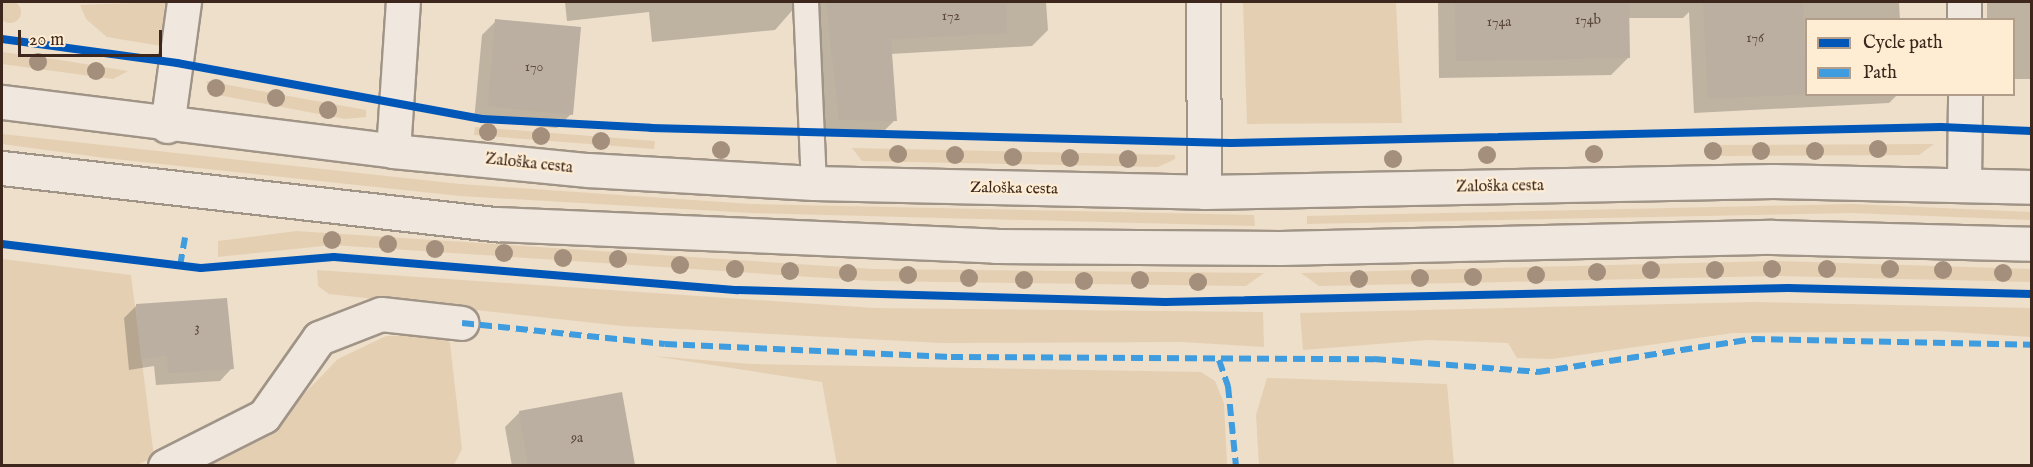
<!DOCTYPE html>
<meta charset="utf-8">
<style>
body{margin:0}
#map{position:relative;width:2033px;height:467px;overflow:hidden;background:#eedfca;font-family:"IM FELL English",serif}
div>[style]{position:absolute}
.green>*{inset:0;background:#e4cfb3}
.round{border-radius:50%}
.shadow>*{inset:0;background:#0003}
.building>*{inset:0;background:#bbafa1}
.roads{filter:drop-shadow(2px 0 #a09487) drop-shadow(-2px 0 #a09487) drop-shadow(0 2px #a09487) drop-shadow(0 -2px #a09487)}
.lane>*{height:24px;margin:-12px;padding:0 12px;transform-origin:12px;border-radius:12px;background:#f0e8de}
.street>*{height:33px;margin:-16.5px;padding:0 16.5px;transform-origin:16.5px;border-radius:16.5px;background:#f0e8de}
.secondary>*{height:33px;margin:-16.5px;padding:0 16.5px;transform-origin:16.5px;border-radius:16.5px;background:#f0e8de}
.quiet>*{height:6px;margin-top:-3px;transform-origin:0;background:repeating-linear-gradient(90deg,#3f9cdf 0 12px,transparent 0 18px)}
.cycleway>*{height:8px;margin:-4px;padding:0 4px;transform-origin:4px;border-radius:4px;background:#0057b8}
.trees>*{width:18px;height:18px;margin:-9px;border-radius:50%;background:#a38f7c}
span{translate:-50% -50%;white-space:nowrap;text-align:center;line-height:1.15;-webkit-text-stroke:4.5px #feecd3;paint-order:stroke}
.number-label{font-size:14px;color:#5c483d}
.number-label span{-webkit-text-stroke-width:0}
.street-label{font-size:16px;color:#3d261c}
.frame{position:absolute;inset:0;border:3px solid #3d261c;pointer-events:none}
.legend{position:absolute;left:1805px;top:18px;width:210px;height:78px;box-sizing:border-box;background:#feecd3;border:2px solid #b19d8a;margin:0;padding:8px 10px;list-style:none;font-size:18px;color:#3d261c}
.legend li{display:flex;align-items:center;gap:12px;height:30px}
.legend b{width:30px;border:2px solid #b19d8a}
.scale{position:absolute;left:18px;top:30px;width:144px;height:27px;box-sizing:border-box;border:3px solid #3d261c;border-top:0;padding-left:8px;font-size:18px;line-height:21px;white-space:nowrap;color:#3d261c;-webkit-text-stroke:4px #feecd3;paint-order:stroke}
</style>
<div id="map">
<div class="green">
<i class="round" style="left:-1px;top:1px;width:22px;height:22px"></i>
<i style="clip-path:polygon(165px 2px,161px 46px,107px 37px,86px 19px,80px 5px)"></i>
<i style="clip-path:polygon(1243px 2px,1396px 2px,1402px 123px,1247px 124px)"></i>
<i style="clip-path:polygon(2px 52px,54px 59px,128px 71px,113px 79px,2px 64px)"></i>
<i style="clip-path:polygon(206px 81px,366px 110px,366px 117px,345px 119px,213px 94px)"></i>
<i style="clip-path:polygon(475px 127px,655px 141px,654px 149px,474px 135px)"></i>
<i style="clip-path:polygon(2px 134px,460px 184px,751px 204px,1254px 215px,1255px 226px,751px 213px,460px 196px,105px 158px,2px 144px)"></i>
<i style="clip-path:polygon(1934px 144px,1919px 155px,1705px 156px,1705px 145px)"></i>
<i style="clip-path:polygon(852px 148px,1175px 155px,1175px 159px,1158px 167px,862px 161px)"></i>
<i style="clip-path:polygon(1852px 204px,2031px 212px,2031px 220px,1852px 213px,1307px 224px,1307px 216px)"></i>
<i style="clip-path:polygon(296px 231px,874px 269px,1264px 273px,1246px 286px,872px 281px,332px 245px,218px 257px,218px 241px)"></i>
<i style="clip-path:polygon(2px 259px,131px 275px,154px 457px,137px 465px,2px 466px)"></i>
<i style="clip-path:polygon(1774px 261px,2031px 269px,2031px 282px,1777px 276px,1319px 286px,1301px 273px)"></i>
<i style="clip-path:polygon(317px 270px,874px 308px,1263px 312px,1264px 347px,1182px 342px,941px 343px,622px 326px,329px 294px,318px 286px)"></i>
<i style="clip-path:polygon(1755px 302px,2031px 308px,2031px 337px,1937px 331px,1733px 333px,1552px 359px,1517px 358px,1508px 343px,1428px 340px,1303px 350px,1300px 313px)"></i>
<i style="clip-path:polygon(440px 335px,450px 343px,462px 449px,454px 465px,193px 466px,271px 428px,338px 359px,386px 336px)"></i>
<i style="clip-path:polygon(653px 356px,751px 364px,1201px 372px,1215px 381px,1224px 403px,1227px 465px,837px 465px,822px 382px)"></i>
<i style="clip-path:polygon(1267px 378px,1447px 384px,1454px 465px,1259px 465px,1256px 415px)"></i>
</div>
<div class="shadow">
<i style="clip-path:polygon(565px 2px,1046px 2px,1048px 30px,1032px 46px,890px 54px,895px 120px,879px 136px,824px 136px,797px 5px,775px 30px,652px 42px,649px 12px,567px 21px)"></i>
<i style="clip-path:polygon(1438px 2px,1899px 2px,1900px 20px,1806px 20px,1806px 94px,1898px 94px,1889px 103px,1694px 113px,1689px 12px,1683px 18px,1628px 18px,1628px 58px,1611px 75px,1439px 78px)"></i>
<i style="clip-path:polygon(1987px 2px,2032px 2px,2032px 79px,2014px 79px,2014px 20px,1987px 20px)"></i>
<i style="clip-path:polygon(496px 21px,571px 114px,557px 128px,474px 121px,482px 35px)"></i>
<i style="clip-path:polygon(137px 305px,232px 368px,220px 381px,156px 385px,154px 366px,129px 370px,124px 318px)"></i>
<i style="clip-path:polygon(520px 412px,633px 464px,512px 466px,505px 427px)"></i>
</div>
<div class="building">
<i style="clip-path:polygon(826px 2px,1006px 2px,1007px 33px,891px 39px,897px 121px,839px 120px)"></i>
<i style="clip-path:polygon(1455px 2px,1629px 2px,1630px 58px,1456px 61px)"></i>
<i style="clip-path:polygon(1703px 2px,1803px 2px,1806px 94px,1708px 99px)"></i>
<i style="clip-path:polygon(495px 19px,581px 27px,573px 115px,488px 106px)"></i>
<i style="clip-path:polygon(227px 298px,234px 369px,168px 373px,167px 355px,141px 359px,136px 304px)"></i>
<i style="clip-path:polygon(622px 392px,635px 465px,528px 465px,519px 411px)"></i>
</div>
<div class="roads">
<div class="lane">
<i style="left:806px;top:2px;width:181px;rotate:87.5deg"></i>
</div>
<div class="street">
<i style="left:1203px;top:2px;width:190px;rotate:89.7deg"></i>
<i style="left:1964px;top:2px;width:18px;rotate:90deg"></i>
<i style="left:167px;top:126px;width:125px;rotate:-82.2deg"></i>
<i style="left:393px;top:151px;width:149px;rotate:-86.2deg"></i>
<i style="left:1964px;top:182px;width:88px;rotate:-89.3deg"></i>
<i style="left:165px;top:466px;width:111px;rotate:-26.8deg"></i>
<i style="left:264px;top:416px;width:95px;rotate:-54.8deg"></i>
<i style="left:319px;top:338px;width:66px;rotate:-21.2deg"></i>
<i style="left:381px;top:314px;width:81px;rotate:6.3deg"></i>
</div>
<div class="secondary">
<i style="left:2px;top:102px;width:394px;rotate:7.1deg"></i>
<i style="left:393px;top:151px;width:196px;rotate:5.6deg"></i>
<i style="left:588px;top:170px;width:226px;rotate:3.3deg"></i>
<i style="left:814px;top:183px;width:390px;rotate:1.3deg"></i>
<i style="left:1204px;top:192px;width:569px;rotate:-1.11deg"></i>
<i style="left:1773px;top:181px;width:259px;rotate:1.3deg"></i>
<i style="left:2px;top:168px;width:498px;rotate:6.5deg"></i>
<i style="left:497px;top:224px;width:499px;rotate:2.5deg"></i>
<i style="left:996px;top:246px;width:284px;rotate:0.4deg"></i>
<i style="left:1280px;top:248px;width:492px;rotate:-1.3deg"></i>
<i style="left:1772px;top:237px;width:260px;rotate:1.5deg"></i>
</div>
</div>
<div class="quiet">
<i style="left:180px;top:266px;width:29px;rotate:-80deg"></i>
<i style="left:462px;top:323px;width:204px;rotate:5.9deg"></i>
<i style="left:665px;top:344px;width:286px;rotate:2.6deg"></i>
<i style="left:951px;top:357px;width:423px;rotate:0.3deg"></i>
<i style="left:1374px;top:359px;width:165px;rotate:4.5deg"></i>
<i style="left:1538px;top:372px;width:218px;rotate:-8.7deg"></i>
<i style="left:1753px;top:339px;width:279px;rotate:1.2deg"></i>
<i style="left:1219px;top:360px;width:28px;rotate:71deg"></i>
<i style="left:1228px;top:386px;width:80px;rotate:84.3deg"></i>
</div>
<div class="cycleway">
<i style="left:2px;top:39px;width:177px;rotate:7.8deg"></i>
<i style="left:177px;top:63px;width:310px;rotate:10.4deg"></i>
<i style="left:482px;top:119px;width:169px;rotate:3deg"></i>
<i style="left:651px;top:128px;width:580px;rotate:1.48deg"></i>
<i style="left:1231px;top:143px;width:710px;rotate:-1.29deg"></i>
<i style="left:1941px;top:127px;width:91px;rotate:2.5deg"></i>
<i style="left:2px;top:244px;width:200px;rotate:6.9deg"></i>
<i style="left:201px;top:268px;width:133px;rotate:-4.7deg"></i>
<i style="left:334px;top:257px;width:405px;rotate:4.7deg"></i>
<i style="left:738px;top:290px;width:427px;rotate:1.6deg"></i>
<i style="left:1165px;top:302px;width:623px;rotate:-1.29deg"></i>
<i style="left:1788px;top:288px;width:244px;rotate:1.4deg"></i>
</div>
<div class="trees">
<i style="left:38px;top:62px"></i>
<i style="left:96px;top:71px"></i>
<i style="left:216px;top:88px"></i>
<i style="left:276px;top:98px"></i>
<i style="left:328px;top:110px"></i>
<i style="left:488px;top:132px"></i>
<i style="left:541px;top:136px"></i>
<i style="left:601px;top:141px"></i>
<i style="left:1878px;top:149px"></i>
<i style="left:721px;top:150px"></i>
<i style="left:1713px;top:151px"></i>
<i style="left:1761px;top:151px"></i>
<i style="left:1815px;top:151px"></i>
<i style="left:898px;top:154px"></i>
<i style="left:1594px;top:154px"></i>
<i style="left:955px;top:155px"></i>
<i style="left:1487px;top:155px"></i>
<i style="left:1013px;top:157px"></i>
<i style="left:1070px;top:158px"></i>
<i style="left:1128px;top:159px"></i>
<i style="left:1393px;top:159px"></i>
<i style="left:332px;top:240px"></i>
<i style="left:388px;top:244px"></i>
<i style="left:435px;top:249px"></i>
<i style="left:504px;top:253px"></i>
<i style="left:563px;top:258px"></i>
<i style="left:618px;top:259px"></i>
<i style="left:680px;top:265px"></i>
<i style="left:735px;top:269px"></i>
<i style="left:1772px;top:269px"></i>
<i style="left:1827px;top:269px"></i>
<i style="left:1890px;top:269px"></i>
<i style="left:1651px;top:270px"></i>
<i style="left:1715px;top:270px"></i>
<i style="left:1943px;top:270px"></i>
<i style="left:790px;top:271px"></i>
<i style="left:1597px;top:272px"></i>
<i style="left:848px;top:273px"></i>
<i style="left:2003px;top:273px"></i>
<i style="left:908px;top:275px"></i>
<i style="left:1536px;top:275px"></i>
<i style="left:1473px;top:277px"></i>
<i style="left:969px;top:278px"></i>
<i style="left:1420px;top:278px"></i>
<i style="left:1359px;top:279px"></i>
<i style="left:1024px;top:280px"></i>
<i style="left:1140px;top:280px"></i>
<i style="left:1084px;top:281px"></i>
<i style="left:1198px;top:282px"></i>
</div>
<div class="number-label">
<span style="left:951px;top:16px">172</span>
<span style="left:1588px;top:20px">174b</span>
<span style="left:1499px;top:22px">174a</span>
<span style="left:1755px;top:38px">176</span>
<span style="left:534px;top:67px">170</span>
<span style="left:197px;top:328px">3</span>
<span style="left:577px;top:438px">9a</span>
</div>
<div class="street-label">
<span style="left:529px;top:164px;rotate:6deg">Zaloška cesta</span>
<span style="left:1500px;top:187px;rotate:-1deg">Zaloška cesta</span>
<span style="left:1014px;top:189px;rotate:1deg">Zaloška cesta</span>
</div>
<div class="frame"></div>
<ul class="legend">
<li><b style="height:8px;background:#0057b8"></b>Cycle path</li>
<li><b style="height:8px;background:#3f9cdf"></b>Path</li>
</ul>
<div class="scale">20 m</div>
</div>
